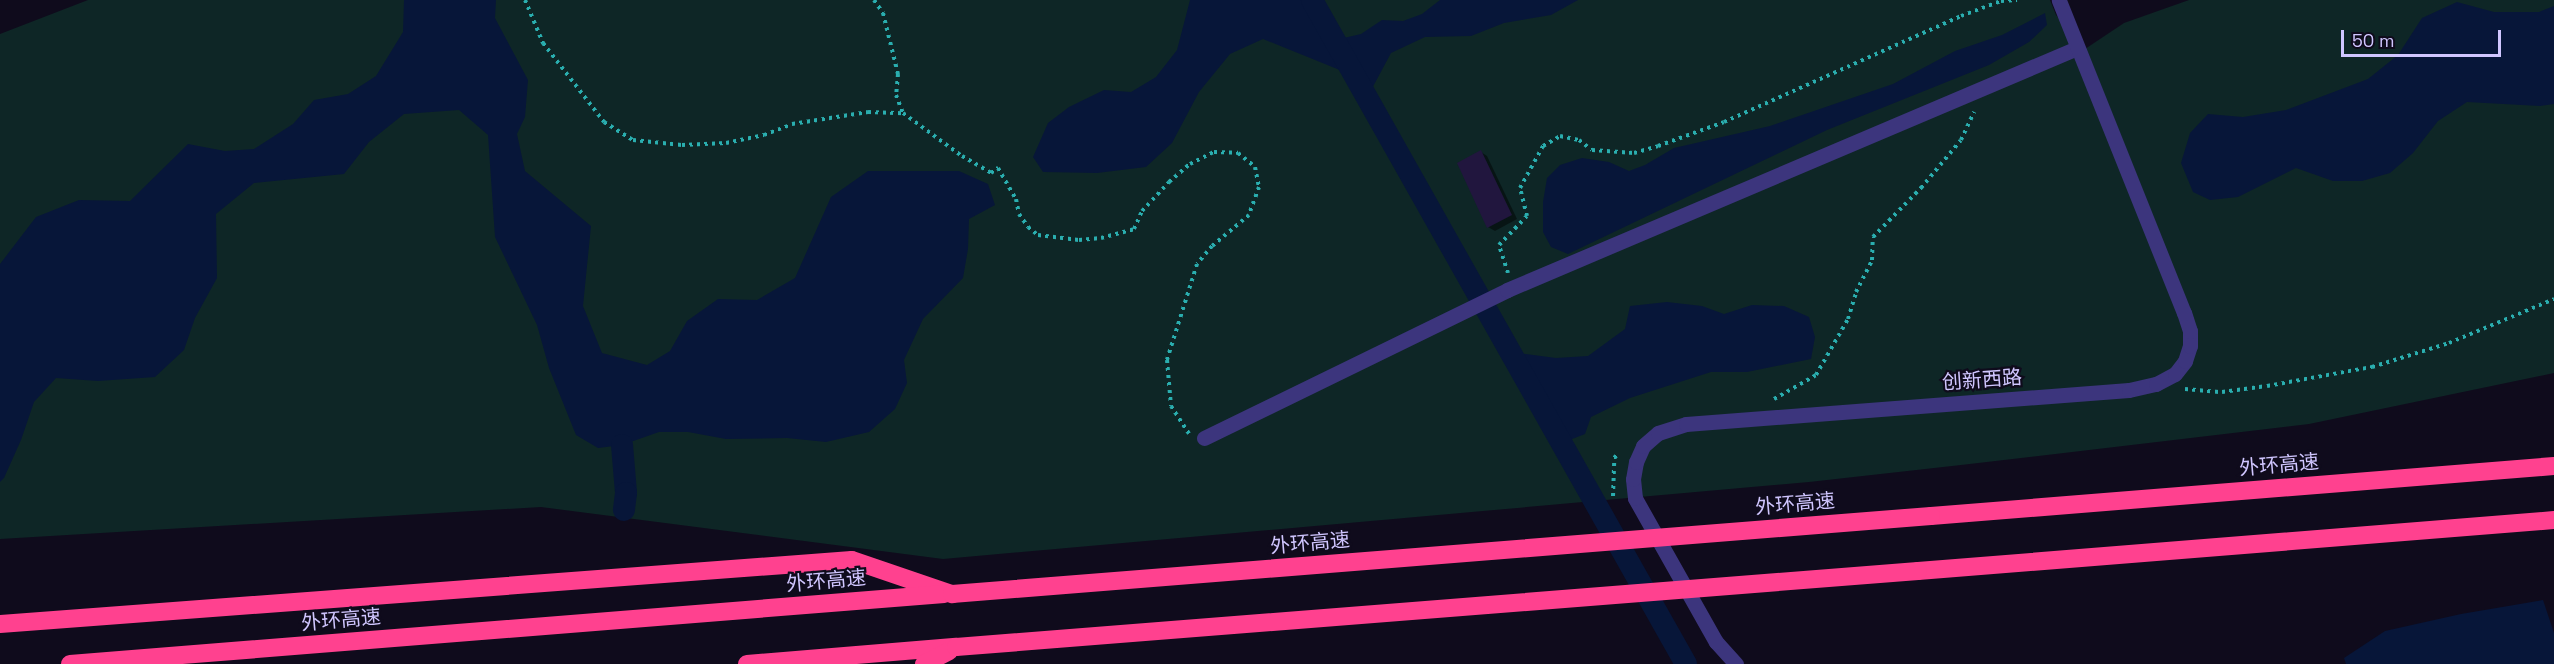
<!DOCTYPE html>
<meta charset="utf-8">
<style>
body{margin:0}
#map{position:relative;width:2554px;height:664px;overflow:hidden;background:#0f0b1c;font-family:"Space Grotesk","Noto Sans SC",sans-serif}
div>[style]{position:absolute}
.green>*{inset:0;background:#0e2626}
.water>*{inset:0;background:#071639}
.shadow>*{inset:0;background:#0007}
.canal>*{height:22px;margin:-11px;padding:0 11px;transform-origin:11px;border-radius:11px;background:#071639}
.building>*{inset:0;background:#21163e}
.path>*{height:4px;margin-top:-2px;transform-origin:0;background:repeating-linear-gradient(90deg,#2aaeaf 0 3px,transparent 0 7.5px)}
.minor>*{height:15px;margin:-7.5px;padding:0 7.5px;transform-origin:7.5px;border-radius:7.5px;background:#3c357d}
.highway>*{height:18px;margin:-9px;padding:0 9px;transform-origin:9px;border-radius:9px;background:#ff418f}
.highway-bridge>*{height:18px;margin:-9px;padding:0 9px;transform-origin:9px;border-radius:9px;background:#ff418f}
span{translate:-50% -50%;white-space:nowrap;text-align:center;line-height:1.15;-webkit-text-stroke:4.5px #0f0b1c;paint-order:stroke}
.street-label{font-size:20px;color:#d0c6ff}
.scale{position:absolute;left:2341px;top:30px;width:160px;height:27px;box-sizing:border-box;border:3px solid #d0c6ff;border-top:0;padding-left:8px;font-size:18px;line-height:21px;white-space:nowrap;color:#d0c6ff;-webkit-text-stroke:4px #0f0b1c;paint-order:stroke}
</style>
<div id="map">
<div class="green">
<i style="clip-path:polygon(88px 0,2050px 0,2056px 15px,2085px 49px,2124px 23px,2189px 0,2554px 0,2554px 373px,2309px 424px,1961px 465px,1809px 482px,943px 559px,541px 507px,0 539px,0 34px)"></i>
</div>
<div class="water">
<i style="clip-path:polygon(404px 0,496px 0,495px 18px,528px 80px,525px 117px,517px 134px,525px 171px,591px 226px,583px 306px,602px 353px,647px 365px,670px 351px,687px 321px,718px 299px,757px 300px,795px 278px,831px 197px,868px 171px,959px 171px,988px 184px,995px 205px,969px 219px,968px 249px,963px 278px,923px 319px,904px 360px,907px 383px,895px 409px,869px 432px,826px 442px,787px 438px,726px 439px,688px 432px,659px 432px,622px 445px,598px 448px,576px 435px,549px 368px,537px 325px,495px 237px,488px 135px,459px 110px,404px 114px,369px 142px,344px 174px,254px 183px,216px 214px,217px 278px,195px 318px,184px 350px,155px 377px,98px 381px,56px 378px,34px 402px,21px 440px,4px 478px,0 482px,0 264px,36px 217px,79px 200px,130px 201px,188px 144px,225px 151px,254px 149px,293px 124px,314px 100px,348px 94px,376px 76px,403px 32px)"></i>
<i style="clip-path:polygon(1190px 0,1311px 0,1335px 40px,1361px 34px,1382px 20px,1403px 21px,1422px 14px,1440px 0,1578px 0,1551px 15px,1504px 23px,1471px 36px,1425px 37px,1391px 53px,1368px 96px,1357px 77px,1263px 39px,1230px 54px,1199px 92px,1172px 143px,1146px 167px,1097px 173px,1043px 172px,1033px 157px,1048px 123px,1069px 107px,1104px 90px,1131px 92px,1156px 77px,1177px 50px)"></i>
<i style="clip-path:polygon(2457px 2px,2494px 12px,2539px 12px,2554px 6px,2554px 104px,2540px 106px,2467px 102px,2438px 121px,2413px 153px,2390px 173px,2362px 181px,2333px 181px,2296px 168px,2238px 197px,2210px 200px,2193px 192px,2181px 163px,2190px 133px,2208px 114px,2243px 117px,2286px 110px,2368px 79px,2398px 55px,2422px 18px)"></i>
<i style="clip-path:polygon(2045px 13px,2047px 25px,2029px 42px,1989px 65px,1827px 130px,1568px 254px,1551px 247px,1543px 232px,1543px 202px,1547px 178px,1560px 165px,1582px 158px,1609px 162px,1629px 171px,1645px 165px,1674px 148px,1770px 126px,1893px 84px,1955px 51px,2002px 35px)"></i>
<i style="clip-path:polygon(1667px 302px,1702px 306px,1724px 314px,1752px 305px,1784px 306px,1809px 317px,1815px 337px,1811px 359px,1747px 372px,1711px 372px,1630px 398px,1591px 417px,1585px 434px,1562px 443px,1511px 352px,1556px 358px,1588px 356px,1625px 329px,1630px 306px)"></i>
<i style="clip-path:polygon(2543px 600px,2554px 633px,2554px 664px,2346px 664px,2344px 658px,2385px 631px,2461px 614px)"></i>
</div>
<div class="shadow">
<i style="clip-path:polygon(1481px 152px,1487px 156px,1517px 219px,1495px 231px,1488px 227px)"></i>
</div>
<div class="canal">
<i style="left:1312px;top:0;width:762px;rotate:60.61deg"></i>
<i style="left:622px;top:445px;width:48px;rotate:85.2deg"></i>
<i style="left:626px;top:493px;width:17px;rotate:97deg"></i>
</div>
<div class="building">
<i style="clip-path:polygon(1481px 150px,1512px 215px,1487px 228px,1457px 163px)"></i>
</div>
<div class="path">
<i style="left:525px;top:0;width:47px;rotate:67.3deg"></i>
<i style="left:543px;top:43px;width:100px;rotate:52.3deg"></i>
<i style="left:604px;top:122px;width:34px;rotate:32deg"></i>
<i style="left:633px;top:140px;width:49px;rotate:5.8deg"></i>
<i style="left:682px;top:145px;width:44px;rotate:-2.6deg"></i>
<i style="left:726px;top:143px;width:39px;rotate:-12deg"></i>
<i style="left:764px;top:135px;width:30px;rotate:-21deg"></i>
<i style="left:792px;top:124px;width:77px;rotate:-9deg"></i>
<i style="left:868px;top:112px;width:35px;rotate:2deg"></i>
<i style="left:874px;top:0;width:16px;rotate:55deg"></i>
<i style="left:883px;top:13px;width:63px;rotate:76.2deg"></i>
<i style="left:898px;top:74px;width:21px;rotate:95deg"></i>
<i style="left:896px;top:95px;width:19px;rotate:69deg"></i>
<i style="left:903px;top:113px;width:73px;rotate:36.1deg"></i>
<i style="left:962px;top:156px;width:34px;rotate:30deg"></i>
<i style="left:991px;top:173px;width:9px;rotate:-36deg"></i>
<i style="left:998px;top:168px;width:36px;rotate:60deg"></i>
<i style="left:1016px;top:199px;width:15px;rotate:79deg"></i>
<i style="left:1019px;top:214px;width:16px;rotate:55deg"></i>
<i style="left:1028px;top:227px;width:13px;rotate:39deg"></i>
<i style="left:1038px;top:235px;width:41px;rotate:7deg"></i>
<i style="left:1079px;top:240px;width:22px;rotate:-5deg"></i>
<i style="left:1101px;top:238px;width:34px;rotate:-15deg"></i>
<i style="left:1134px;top:229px;width:20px;rotate:-66deg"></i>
<i style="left:1142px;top:211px;width:40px;rotate:-47deg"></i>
<i style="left:1169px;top:182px;width:28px;rotate:-41deg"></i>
<i style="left:1190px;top:164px;width:27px;rotate:-27deg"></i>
<i style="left:1214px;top:152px;width:24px;rotate:2deg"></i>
<i style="left:1238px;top:153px;width:22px;rotate:39deg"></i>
<i style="left:1255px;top:167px;width:20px;rotate:79deg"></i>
<i style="left:1259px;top:187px;width:30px;rotate:110deg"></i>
<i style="left:1249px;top:215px;width:48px;rotate:140deg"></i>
<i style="left:1212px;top:246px;width:23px;rotate:130deg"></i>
<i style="left:1197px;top:264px;width:101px;rotate:107.4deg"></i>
<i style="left:1167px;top:360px;width:46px;rotate:85deg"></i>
<i style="left:1171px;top:406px;width:33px;rotate:57deg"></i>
<i style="left:1508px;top:273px;width:29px;rotate:-108deg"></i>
<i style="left:1499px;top:245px;width:40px;rotate:-46deg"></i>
<i style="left:1527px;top:216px;width:29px;rotate:-104deg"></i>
<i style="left:1520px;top:188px;width:48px;rotate:-61.3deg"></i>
<i style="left:1543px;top:146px;width:20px;rotate:-30deg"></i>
<i style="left:1560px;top:136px;width:19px;rotate:12deg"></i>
<i style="left:1579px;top:140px;width:16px;rotate:38deg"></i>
<i style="left:1592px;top:150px;width:42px;rotate:4.1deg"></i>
<i style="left:1634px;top:153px;width:25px;rotate:-16deg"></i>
<i style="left:1658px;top:146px;width:70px;rotate:-20deg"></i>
<i style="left:1724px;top:122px;width:260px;rotate:-24.1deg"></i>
<i style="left:1961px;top:16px;width:43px;rotate:-20.6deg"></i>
<i style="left:2001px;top:1px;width:16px;rotate:-4deg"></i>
<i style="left:2185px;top:389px;width:37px;rotate:5deg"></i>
<i style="left:2222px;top:392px;width:45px;rotate:-7.6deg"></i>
<i style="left:2267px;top:386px;width:107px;rotate:-10.3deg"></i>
<i style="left:2372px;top:367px;width:81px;rotate:-17.3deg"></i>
<i style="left:2449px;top:343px;width:114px;rotate:-22.7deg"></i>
<i style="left:1774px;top:399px;width:48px;rotate:-29.7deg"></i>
<i style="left:1816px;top:375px;width:64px;rotate:-60.3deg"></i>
<i style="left:1848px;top:319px;width:28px;rotate:-73deg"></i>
<i style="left:1856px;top:292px;width:36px;rotate:-63deg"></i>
<i style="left:1872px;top:260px;width:23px;rotate:-88deg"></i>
<i style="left:1873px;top:237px;width:69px;rotate:-45.6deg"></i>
<i style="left:1921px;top:188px;width:62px;rotate:-50.2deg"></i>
<i style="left:1961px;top:140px;width:31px;rotate:-65deg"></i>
<i style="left:1613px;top:496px;width:38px;rotate:-88deg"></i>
<i style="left:1614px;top:458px;width:6px;rotate:-45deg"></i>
</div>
<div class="minor">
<i style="left:1204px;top:438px;width:337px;rotate:-26deg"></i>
<i style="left:1507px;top:290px;width:619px;rotate:-23deg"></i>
<i style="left:1736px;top:664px;width:30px;rotate:-132deg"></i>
<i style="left:1716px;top:642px;width:165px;rotate:-119.4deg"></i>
<i style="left:1635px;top:498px;width:19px;rotate:-96deg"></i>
<i style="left:1633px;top:479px;width:17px;rotate:-80deg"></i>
<i style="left:1636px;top:462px;width:17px;rotate:-66deg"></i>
<i style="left:1643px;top:446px;width:20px;rotate:-41deg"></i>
<i style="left:1658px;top:433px;width:29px;rotate:-18deg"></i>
<i style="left:1686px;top:424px;width:444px;rotate:-4.4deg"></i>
<i style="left:2129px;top:390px;width:28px;rotate:-13deg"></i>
<i style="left:2156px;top:384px;width:21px;rotate:-28deg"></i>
<i style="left:2175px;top:374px;width:16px;rotate:-52deg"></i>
<i style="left:2185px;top:361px;width:16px;rotate:-72deg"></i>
<i style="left:2190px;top:346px;width:15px;rotate:-90deg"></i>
<i style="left:2190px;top:331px;width:19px;rotate:-108deg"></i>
<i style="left:2184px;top:313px;width:337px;rotate:-111.8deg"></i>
</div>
<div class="highway">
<i style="left:1931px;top:516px;width:625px;rotate:-4.59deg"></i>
<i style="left:1918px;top:571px;width:638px;rotate:-4.58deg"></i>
<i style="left:0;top:624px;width:854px;rotate:-4.3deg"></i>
<i style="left:852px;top:560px;width:106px;rotate:18.8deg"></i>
<i style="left:70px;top:664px;width:877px;rotate:-4.58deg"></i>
<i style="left:747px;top:664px;width:210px;rotate:-4.7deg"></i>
<i style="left:924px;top:664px;width:28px;rotate:-27deg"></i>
</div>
<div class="highway-bridge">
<i style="left:952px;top:594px;width:982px;rotate:-4.56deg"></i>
<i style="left:956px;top:647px;width:965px;rotate:-4.52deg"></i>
</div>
<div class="street-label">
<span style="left:1982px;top:380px;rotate:-4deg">创新西路</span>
<span style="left:2279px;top:465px;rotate:-5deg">外环高速</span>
<span style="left:1795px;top:504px;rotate:-5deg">外环高速</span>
<span style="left:1310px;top:543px;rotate:-5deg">外环高速</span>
<span style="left:826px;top:581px;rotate:-5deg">外环高速</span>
<span style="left:341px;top:620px;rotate:-5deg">外环高速</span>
</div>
<div class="scale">50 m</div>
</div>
